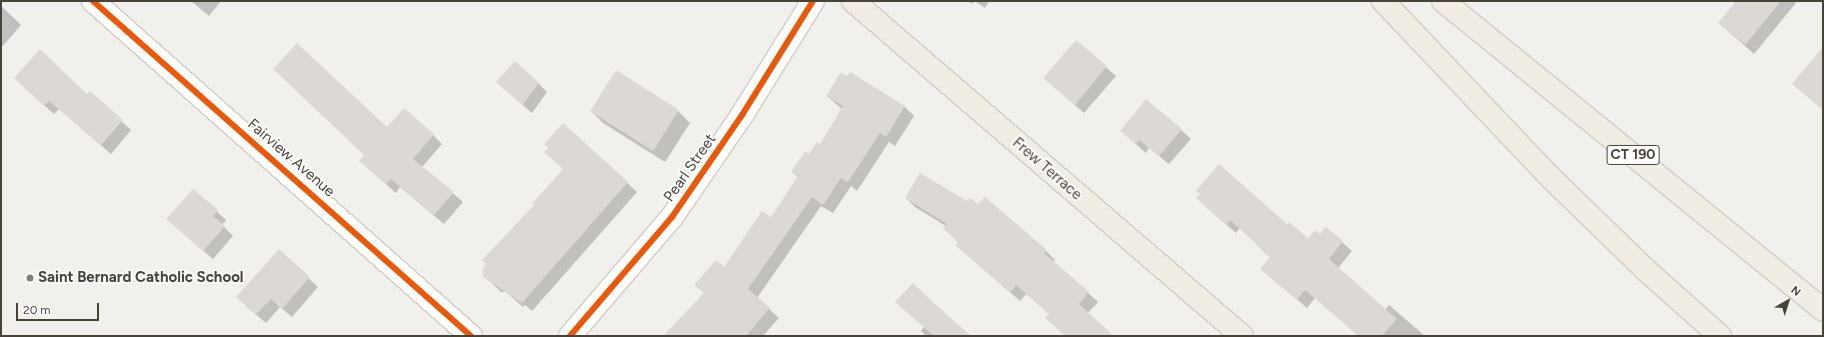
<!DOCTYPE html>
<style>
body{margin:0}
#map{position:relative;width:1824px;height:337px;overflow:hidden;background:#f2f0ed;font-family:Figtree,sans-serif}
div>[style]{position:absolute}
.shadow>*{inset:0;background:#0003}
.building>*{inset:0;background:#dcd9d5}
.roads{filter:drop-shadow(1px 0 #d0ceca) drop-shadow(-1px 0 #d0ceca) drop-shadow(0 1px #d0ceca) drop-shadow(0 -1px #d0ceca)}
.minor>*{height:22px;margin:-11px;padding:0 11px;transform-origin:11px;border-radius:11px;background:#fdfdfc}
.major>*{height:22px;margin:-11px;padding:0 11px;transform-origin:11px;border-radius:11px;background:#f1ede5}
.cycleway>*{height:6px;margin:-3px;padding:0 3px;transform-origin:3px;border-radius:3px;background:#e8590c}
.dots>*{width:11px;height:11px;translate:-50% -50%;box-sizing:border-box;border:2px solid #fff;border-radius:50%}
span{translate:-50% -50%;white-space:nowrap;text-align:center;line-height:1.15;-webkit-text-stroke:3.5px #fff;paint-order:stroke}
.shield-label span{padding:1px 3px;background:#fff;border:1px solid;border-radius:3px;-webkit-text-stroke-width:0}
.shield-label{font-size:14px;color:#494238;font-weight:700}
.street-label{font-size:15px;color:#494238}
.poi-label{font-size:15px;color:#494238;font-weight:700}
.left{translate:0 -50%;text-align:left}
.frame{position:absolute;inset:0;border:2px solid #494238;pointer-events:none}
.north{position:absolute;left:1768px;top:281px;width:40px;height:40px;-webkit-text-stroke:3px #fff;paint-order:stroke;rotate:39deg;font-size:11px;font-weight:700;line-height:16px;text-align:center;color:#494238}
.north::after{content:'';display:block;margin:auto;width:14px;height:18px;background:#494238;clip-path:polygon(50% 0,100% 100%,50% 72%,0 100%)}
.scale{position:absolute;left:16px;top:303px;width:83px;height:18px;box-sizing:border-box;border:2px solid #494238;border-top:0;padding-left:5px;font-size:12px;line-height:14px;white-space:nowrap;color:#494238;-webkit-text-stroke:3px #fff;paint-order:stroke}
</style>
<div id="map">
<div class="shadow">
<i style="clip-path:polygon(191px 1px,221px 1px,209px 16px)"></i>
<i style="clip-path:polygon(967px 1px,974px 1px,972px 4px)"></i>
<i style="clip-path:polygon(975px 1px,989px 1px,985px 8px)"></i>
<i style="clip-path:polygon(1737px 1px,1794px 1px,1796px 3px,1754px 54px,1719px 23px)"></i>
<i style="clip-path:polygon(1px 6px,21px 25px,1px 48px)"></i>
<i style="clip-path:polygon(1076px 41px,1116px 76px,1084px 113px,1044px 78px)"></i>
<i style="clip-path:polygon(850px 73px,905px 107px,914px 116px,895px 146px,889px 142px,857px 191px,851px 186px,833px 213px,821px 206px,757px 298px,779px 318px,763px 336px,665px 336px,771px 219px,798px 177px,792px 172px,820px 146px,842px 109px,827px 96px)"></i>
<i style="clip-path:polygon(538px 83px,547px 92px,532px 113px,507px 91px)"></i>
<i style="clip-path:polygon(24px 87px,87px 96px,90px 93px,131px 130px,111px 154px,59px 109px,54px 114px)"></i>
<i style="clip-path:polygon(591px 111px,678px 111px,690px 123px,665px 162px,603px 123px)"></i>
<i style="clip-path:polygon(563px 124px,637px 192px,532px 311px,525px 305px,523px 307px,506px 292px,501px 292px,484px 276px,564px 170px)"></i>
<i style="clip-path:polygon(388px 129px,433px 135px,442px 144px,422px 167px,463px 202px,444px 224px,400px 187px,396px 193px,360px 161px)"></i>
<i style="clip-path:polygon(1181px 130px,1191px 139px,1169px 164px,1149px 148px,1146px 153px,1121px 131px)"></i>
<i style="clip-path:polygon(193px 190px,226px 220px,222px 225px,233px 236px,213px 259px,177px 228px)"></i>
<i style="clip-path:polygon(906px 198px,1046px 251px,1055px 260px,1053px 262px,1098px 302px,1088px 313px,1112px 336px,1066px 336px,1050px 314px,1026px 294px,1020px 301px,966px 254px,946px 226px,915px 207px)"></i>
<i style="clip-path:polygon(1206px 207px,1287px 225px,1308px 240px,1320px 236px,1326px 228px,1352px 251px,1338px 268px,1385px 310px,1389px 305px,1425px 336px,1359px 336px,1315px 298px,1307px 308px,1262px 269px,1271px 258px,1240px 228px,1236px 233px)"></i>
<i style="clip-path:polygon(279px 250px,318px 287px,292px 317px,280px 307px,266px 323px,246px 306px)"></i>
<i style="clip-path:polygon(924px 327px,958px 336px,926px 336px,921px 331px)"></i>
</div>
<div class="building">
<i style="clip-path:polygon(1736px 1px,1781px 1px,1745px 45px,1718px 23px)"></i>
<i style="clip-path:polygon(1076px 40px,1107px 66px,1075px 105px,1043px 78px)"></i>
<i style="clip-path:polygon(297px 43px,387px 127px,404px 108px,434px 134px,413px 159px,454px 192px,434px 215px,391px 179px,386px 184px,359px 161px,364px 155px,273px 69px)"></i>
<i style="clip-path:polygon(1823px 47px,1823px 110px,1792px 84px)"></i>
<i style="clip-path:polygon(40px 49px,87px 94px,90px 91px,123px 120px,101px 145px,49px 101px,44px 106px,14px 78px)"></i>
<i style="clip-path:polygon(515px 61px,539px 83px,522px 105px,496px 82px)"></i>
<i style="clip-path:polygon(616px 70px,679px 110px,653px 151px,590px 111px)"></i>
<i style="clip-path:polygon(841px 72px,847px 76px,850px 72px,905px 106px,886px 137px,880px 133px,848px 182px,841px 178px,823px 205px,812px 197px,748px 289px,770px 308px,746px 336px,663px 336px,704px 293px,694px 285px,716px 260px,724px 267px,762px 211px,771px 217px,798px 176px,791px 172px,805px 151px,809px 154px,817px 142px,820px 144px,843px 106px,826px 96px)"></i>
<i style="clip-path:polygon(1146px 99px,1182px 129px,1159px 156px,1139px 140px,1136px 144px,1120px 131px)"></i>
<i style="clip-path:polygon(563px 123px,628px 182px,522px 303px,483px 277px,483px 268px,486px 264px,482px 260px,534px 205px,532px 204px,563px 169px,544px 152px,548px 148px,544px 144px)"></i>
<i style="clip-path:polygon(1219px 164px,1287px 224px,1289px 222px,1308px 238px,1315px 230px,1320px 234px,1326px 227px,1343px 241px,1329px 259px,1397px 319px,1382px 336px,1359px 336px,1305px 290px,1297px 300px,1260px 269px,1270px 257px,1264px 253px,1265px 251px,1230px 220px,1226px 225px,1196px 198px,1200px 194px,1196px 191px)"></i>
<i style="clip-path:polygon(920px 173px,967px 201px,970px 198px,978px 204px,985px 197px,1047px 250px,1044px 253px,1089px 292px,1079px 304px,1114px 336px,1065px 336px,1045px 318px,1049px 314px,1016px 285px,1010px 292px,955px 245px,958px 242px,943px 228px,947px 224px,905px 198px)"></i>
<i style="clip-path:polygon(193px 189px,218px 210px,213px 216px,225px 226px,203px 251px,166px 219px)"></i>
<i style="clip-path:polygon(279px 249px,310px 277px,282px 309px,271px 299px,256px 314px,236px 297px)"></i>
<i style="clip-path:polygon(913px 283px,934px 303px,971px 336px,934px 336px,895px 302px)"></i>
</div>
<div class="roads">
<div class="minor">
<i style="left:93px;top:1px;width:505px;rotate:41.55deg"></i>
<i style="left:570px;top:336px;width:157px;rotate:-49.4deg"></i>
<i style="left:672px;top:217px;width:124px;rotate:-55.5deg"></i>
<i style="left:742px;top:115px;width:134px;rotate:-58.1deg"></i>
</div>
<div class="major">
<i style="left:853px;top:1px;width:513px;rotate:40.73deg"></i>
<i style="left:1383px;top:1px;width:244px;rotate:46.5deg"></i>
<i style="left:1551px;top:178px;width:134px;rotate:44.1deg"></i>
<i style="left:1647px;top:271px;width:98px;rotate:41.7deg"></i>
<i style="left:1443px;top:1px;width:490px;rotate:39.1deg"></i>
</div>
</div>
<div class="cycleway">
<i style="left:93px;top:1px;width:505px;rotate:41.55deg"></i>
<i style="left:570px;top:336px;width:157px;rotate:-49.4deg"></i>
<i style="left:672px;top:217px;width:124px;rotate:-55.5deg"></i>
<i style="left:742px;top:115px;width:134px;rotate:-58.1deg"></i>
</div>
<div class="dots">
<i style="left:30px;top:278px;background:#847f77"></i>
</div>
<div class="shield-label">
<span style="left:1633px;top:155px">CT 190</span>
</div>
<div class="street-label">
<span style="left:291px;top:158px;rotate:41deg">Fairview Avenue</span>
<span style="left:690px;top:168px;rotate:-55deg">Pearl Street</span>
<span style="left:1047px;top:169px;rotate:41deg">Frew Terrace</span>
</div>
<div class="poi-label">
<span class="left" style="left:38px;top:278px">Saint Bernard Catholic School</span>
</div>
<div class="frame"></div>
<div class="north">N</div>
<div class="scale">20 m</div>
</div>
